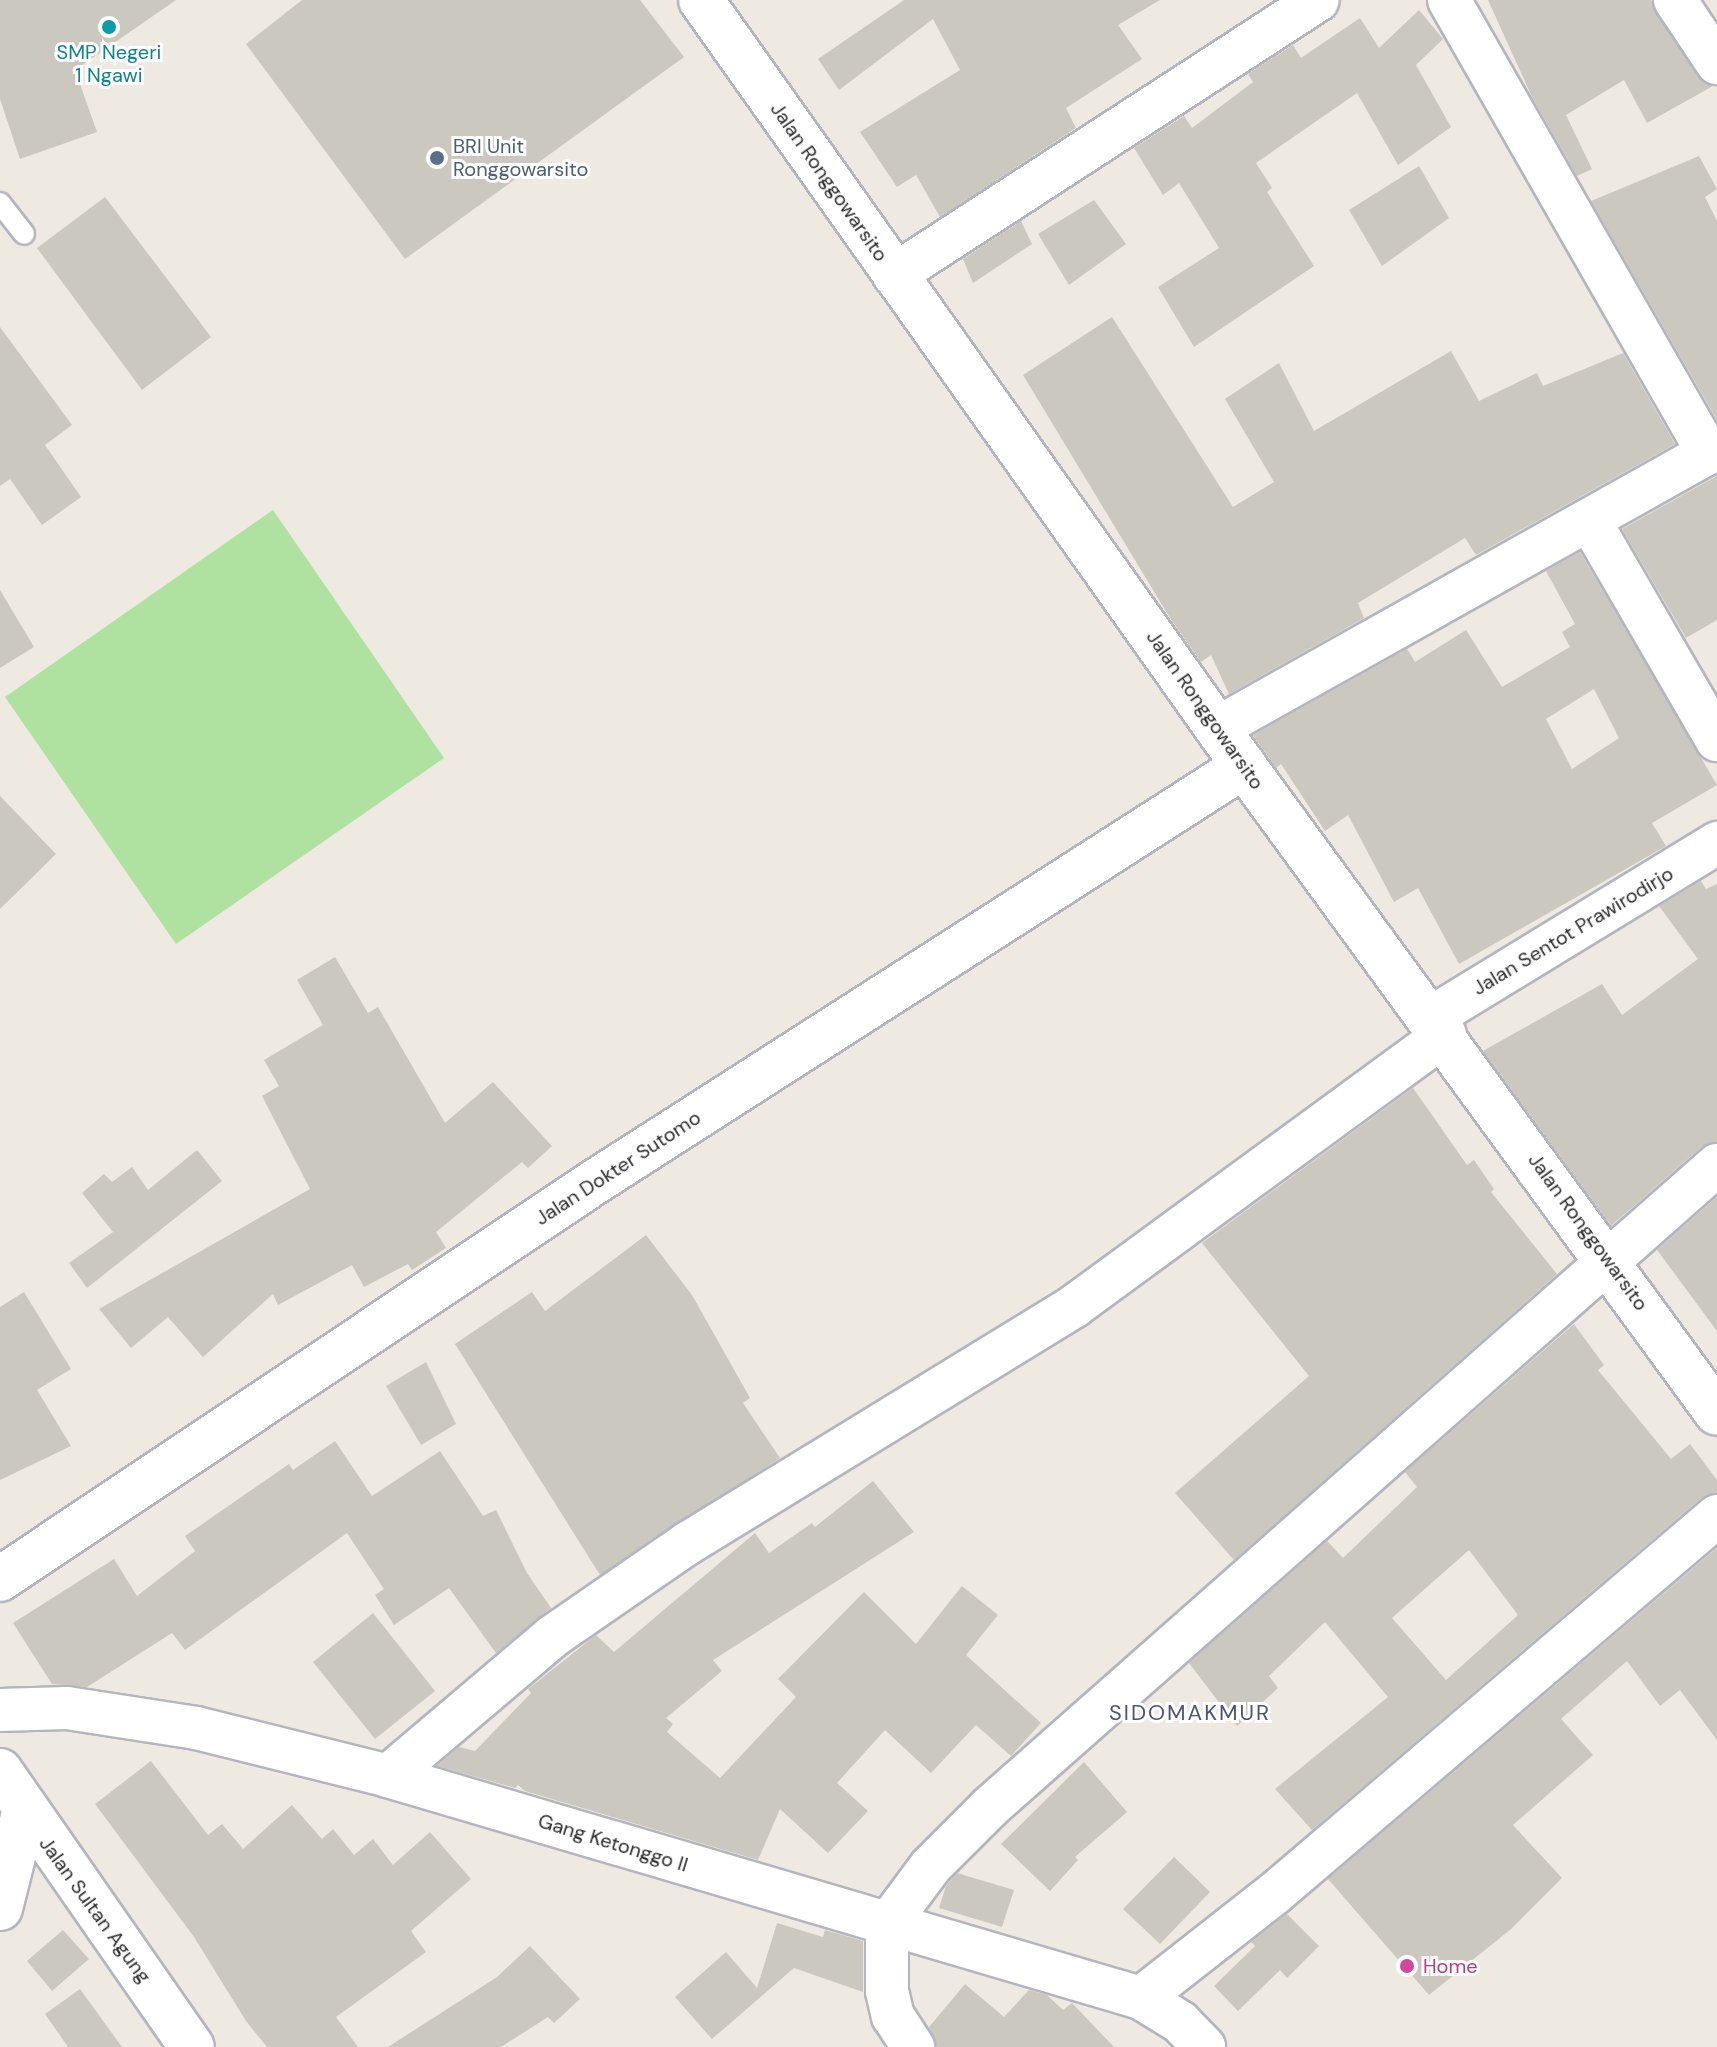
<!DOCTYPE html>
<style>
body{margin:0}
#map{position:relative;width:1717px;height:2047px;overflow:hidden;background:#eeeae1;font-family:"DM Sans",sans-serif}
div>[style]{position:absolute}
.green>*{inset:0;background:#afe1a1}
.building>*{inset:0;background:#cac8bf}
.roads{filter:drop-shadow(2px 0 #b4b5c0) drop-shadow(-2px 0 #b4b5c0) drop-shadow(0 2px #b4b5c0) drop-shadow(0 -2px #b4b5c0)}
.lane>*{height:20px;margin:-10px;padding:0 10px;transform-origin:10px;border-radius:10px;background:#fff}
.street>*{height:42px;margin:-21px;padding:0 21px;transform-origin:21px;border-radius:21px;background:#fff}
.secondary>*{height:44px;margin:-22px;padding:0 22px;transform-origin:22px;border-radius:22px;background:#fff}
.dots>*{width:22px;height:22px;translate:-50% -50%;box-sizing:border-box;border:4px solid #fff;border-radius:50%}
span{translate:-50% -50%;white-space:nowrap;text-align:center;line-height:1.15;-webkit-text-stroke:6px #fff;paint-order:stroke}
.culture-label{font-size:20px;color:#0d838f}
.service-label{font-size:20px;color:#4e5e75}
.left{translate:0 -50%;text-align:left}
.street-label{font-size:20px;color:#2d2d2d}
.hotel-label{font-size:20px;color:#b23c85}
.neighbourhood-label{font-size:22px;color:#4f527d;letter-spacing:2px}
</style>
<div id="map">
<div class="green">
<i style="clip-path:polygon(273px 510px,444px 758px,176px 944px,5px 697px)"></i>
</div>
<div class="building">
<i style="clip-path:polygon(0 0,176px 0,75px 70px,97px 132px,20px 159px,0 99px)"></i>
<i style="clip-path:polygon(302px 0,640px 0,684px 57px,405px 259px,246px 44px)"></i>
<i style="clip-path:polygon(904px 0,1160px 0,1118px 25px,1142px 59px,1066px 108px,1076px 128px,940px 217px,916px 175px,897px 187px,860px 132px,960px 70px,933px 19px,839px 90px,818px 59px)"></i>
<i style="clip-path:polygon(1488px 0,1651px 0,1697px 76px,1713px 86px,1647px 123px,1624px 80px,1566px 115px,1592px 169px,1577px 176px,1532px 97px)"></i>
<i style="clip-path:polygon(1419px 10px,1443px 39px,1416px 65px,1451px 127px,1398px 165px,1357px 93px,1256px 163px,1272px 188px,1267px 192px,1314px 266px,1194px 347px,1158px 287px,1219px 248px,1179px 183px,1163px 195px,1134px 148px,1184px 116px,1192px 128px,1253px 82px,1248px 74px,1293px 45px,1301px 58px,1360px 18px,1379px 48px)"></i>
<i style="clip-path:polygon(1699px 156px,1717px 189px,1705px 197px,1717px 221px,1717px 420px,1591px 201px)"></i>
<i style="clip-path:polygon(1419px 166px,1449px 218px,1382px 266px,1349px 210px)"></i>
<i style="clip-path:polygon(105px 197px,211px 337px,142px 390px,37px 248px)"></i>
<i style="clip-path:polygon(1094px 200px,1126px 244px,1069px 285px,1038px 234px)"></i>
<i style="clip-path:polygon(1021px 221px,1032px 244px,973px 283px,963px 259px)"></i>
<i style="clip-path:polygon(1112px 317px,1233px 507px,1274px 482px,1225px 399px,1279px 363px,1314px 431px,1451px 351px,1479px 401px,1537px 373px,1543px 386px,1623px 353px,1675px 444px,1476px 555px,1465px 538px,1358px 603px,1364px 618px,1229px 694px,1211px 655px,1201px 662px,1170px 618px,1023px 375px)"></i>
<i style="clip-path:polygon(0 327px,72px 425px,45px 445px,81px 497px,42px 525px,10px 479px,0 486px)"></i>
<i style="clip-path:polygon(1717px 476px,1717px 620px,1686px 638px,1622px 529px)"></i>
<i style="clip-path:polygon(evenodd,1580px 552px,1717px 785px,1652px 823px,1666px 846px,1459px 964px,1418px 888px,1394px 902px,1348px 815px,1325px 831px,1281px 764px,1276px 768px,1253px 735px,1407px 649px,1415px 662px,1466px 630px,1502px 687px,1570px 647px,1562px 632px,1575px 624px,1546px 571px,1580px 552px,1594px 689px,1619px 738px,1572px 769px,1546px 719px,1594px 689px)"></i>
<i style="clip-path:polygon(0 590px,34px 647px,0 668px)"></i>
<i style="clip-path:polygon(0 796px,56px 854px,0 909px)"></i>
<i style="clip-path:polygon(1701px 881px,1706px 889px,1717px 884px,1717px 1142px,1701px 1147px,1611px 1226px,1483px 1051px,1602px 984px,1622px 1015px,1698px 959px,1659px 906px)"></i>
<i style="clip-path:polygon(335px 957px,368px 1013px,378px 1007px,445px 1123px,493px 1082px,552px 1146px,528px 1168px,522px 1162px,436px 1232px,446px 1248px,412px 1270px,408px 1264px,364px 1287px,352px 1265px,278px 1305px,273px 1294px,203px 1357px,168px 1317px,131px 1348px,99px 1309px,310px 1189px,262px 1096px,279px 1086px,264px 1060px,323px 1025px,297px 980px)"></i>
<i style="clip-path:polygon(1413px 1088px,1467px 1165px,1474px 1160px,1494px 1189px,1491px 1192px,1557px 1274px,1234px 1560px,1175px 1493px,1309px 1376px,1202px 1243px)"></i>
<i style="clip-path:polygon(197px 1150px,222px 1181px,87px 1288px,69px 1263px,113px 1232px,82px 1193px,104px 1174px,112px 1182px,132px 1167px,148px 1190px)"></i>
<i style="clip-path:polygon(1717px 1197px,1717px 1331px,1657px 1250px)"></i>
<i style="clip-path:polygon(646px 1235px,692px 1295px,750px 1398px,743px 1403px,780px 1458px,600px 1575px,455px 1344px,532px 1292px,545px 1311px)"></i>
<i style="clip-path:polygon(24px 1292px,71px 1369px,37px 1390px,71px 1446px,0 1480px,0 1307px)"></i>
<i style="clip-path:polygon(evenodd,1574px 1324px,1604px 1365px,1598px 1370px,1671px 1459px,1690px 1444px,1717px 1480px,1717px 1493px,1701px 1498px,1312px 1830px,1275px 1789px,1388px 1697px,1325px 1622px,1269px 1676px,1278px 1688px,1237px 1726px,1189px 1663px,1327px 1541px,1343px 1558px,1417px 1487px,1405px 1472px,1574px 1324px,1469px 1550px,1518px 1615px,1446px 1680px,1392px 1618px,1469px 1550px)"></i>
<i style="clip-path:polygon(426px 1362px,456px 1424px,421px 1445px,386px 1386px)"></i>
<i style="clip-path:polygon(335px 1441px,372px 1496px,440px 1451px,483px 1516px,496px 1510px,527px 1573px,551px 1608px,496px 1653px,449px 1588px,394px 1625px,375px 1595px,384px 1589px,347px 1533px,185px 1650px,172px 1633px,87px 1687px,52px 1684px,13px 1623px,114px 1559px,137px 1596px,195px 1551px,185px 1536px,289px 1464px,293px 1470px)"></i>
<i style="clip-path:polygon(873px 1481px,914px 1532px,713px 1660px,722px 1671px,666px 1718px,673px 1724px,667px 1732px,720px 1778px,796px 1697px,778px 1679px,864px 1592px,916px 1644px,962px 1586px,998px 1615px,966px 1655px,1041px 1723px,1011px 1756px,976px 1725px,931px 1773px,885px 1730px,837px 1783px,868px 1811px,828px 1853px,780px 1809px,758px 1860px,525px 1791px,518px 1785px,515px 1788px,437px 1766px,459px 1747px,475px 1751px,531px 1693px,528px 1689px,596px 1635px,614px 1652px,755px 1533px,769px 1553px,812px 1523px,815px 1527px)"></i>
<i style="clip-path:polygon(1717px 1548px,1717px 1740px,1680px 1690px,1660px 1706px,1627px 1661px,1561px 1719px,1593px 1755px,1513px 1825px,1562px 1878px,1511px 1929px,1429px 1995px,1328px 1879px)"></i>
<i style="clip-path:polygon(373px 1613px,435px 1691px,375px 1739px,313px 1662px)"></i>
<i style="clip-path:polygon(151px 1761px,208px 1835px,222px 1824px,243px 1849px,292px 1805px,322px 1839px,333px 1829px,354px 1855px,373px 1839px,393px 1865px,430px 1832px,471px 1879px,411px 1931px,426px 1952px,336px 2017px,358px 2047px,267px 2047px,246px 2021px,194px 1937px,95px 1804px)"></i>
<i style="clip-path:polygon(1084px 1762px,1127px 1812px,1075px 1857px,1078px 1860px,1050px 1891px,1001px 1844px)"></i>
<i style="clip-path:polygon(1174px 1857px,1210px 1892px,1160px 1944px,1123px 1909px)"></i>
<i style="clip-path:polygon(957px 1873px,1014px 1890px,1002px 1927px,939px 1908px,946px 1886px)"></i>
<i style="clip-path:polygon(1287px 1914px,1319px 1946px,1287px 1978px,1280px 1970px,1238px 2011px,1214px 1986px,1255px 1946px,1251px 1942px)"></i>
<i style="clip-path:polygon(777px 1923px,823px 1937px,825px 1930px,863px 1941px,863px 1992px,794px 1968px,712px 2039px,675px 1997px,726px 1952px,757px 1988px)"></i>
<i style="clip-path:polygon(63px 1930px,89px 1959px,52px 1991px,27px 1961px)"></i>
<i style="clip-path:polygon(530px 1946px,580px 1999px,554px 2023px,548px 2017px,501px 2047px,388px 2047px,497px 1977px)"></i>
<i style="clip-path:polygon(965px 1984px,1004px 2017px,1029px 1990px,1047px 1995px,1063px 2010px,1072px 2003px,1114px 2047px,937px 2047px,929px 2027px)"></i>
<i style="clip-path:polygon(80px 1989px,122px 2047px,68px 2047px,45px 2014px)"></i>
</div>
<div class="roads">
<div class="lane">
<i style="left:0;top:203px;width:39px;rotate:52deg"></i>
</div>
<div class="street">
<i style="left:1449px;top:0;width:522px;rotate:60.24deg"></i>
<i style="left:1675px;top:0;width:76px;rotate:56.3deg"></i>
<i style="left:894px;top:275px;width:505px;rotate:-32.97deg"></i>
<i style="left:1591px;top:523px;width:251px;rotate:59.9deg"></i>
<i style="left:1219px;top:727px;width:571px;rotate:-29.26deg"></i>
<i style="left:1429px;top:1019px;width:338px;rotate:-31.4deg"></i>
<i style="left:0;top:1710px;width:67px;rotate:-1.7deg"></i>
<i style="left:67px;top:1708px;width:131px;rotate:8.8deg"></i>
<i style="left:196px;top:1728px;width:198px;rotate:14deg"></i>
<i style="left:388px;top:1776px;width:785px;rotate:16.43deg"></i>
<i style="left:1141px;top:1998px;width:46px;rotate:31.6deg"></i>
<i style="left:1180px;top:2022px;width:35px;rotate:46deg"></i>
<i style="left:388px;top:1776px;width:216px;rotate:-40.3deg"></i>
<i style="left:553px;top:1636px;width:164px;rotate:-34.6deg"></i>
<i style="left:688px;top:1543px;width:452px;rotate:-31.5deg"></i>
<i style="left:1073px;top:1307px;width:461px;rotate:-36.2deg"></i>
<i style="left:887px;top:1925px;width:74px;rotate:-53.3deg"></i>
<i style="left:931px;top:1866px;width:83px;rotate:-45deg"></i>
<i style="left:990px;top:1807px;width:970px;rotate:-41.45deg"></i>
<i style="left:887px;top:1925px;width:66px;rotate:90deg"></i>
<i style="left:887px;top:1991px;width:26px;rotate:77deg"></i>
<i style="left:893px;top:2016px;width:37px;rotate:57deg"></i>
<i style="left:1141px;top:1998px;width:170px;rotate:-38.1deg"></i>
<i style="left:1275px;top:1893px;width:581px;rotate:-40.46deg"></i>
</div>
<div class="secondary">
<i style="left:701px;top:0;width:939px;rotate:54.67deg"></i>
<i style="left:1244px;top:766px;width:801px;rotate:53.83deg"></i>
<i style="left:0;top:1579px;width:709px;rotate:-33.73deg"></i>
<i style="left:590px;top:1185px;width:777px;rotate:-32.65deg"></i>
<i style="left:0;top:1771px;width:336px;rotate:55.2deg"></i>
<i style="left:0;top:1908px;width:98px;rotate:-75.8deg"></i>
</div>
</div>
<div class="dots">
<i style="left:109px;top:27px;background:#0f9aa8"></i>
<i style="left:437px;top:158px;background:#5c6f8a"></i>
<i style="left:1407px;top:1966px;background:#d1479c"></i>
</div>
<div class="culture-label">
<span style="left:109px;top:64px">SMP Negeri<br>1 Ngawi</span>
</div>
<div class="service-label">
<span class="left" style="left:453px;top:158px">BRI Unit<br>Ronggowarsito</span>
</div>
<div class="street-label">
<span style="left:829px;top:182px;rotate:55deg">Jalan Ronggowarsito</span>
<span style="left:1205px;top:710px;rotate:55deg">Jalan Ronggowarsito</span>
<span style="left:1573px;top:931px;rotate:-31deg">Jalan Sentot Prawirodirjo</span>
<span style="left:618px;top:1168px;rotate:-33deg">Jalan Dokter Sutomo</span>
<span style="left:1588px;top:1232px;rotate:54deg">Jalan Ronggowarsito</span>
<span style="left:613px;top:1843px;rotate:17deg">Gang Ketonggo II</span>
<span style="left:95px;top:1910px;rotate:54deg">Jalan Sultan Agung</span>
</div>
<div class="hotel-label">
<span class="left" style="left:1423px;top:1966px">Home</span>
</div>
<div class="neighbourhood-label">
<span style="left:1190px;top:1713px">SIDOMAKMUR</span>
</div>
</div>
